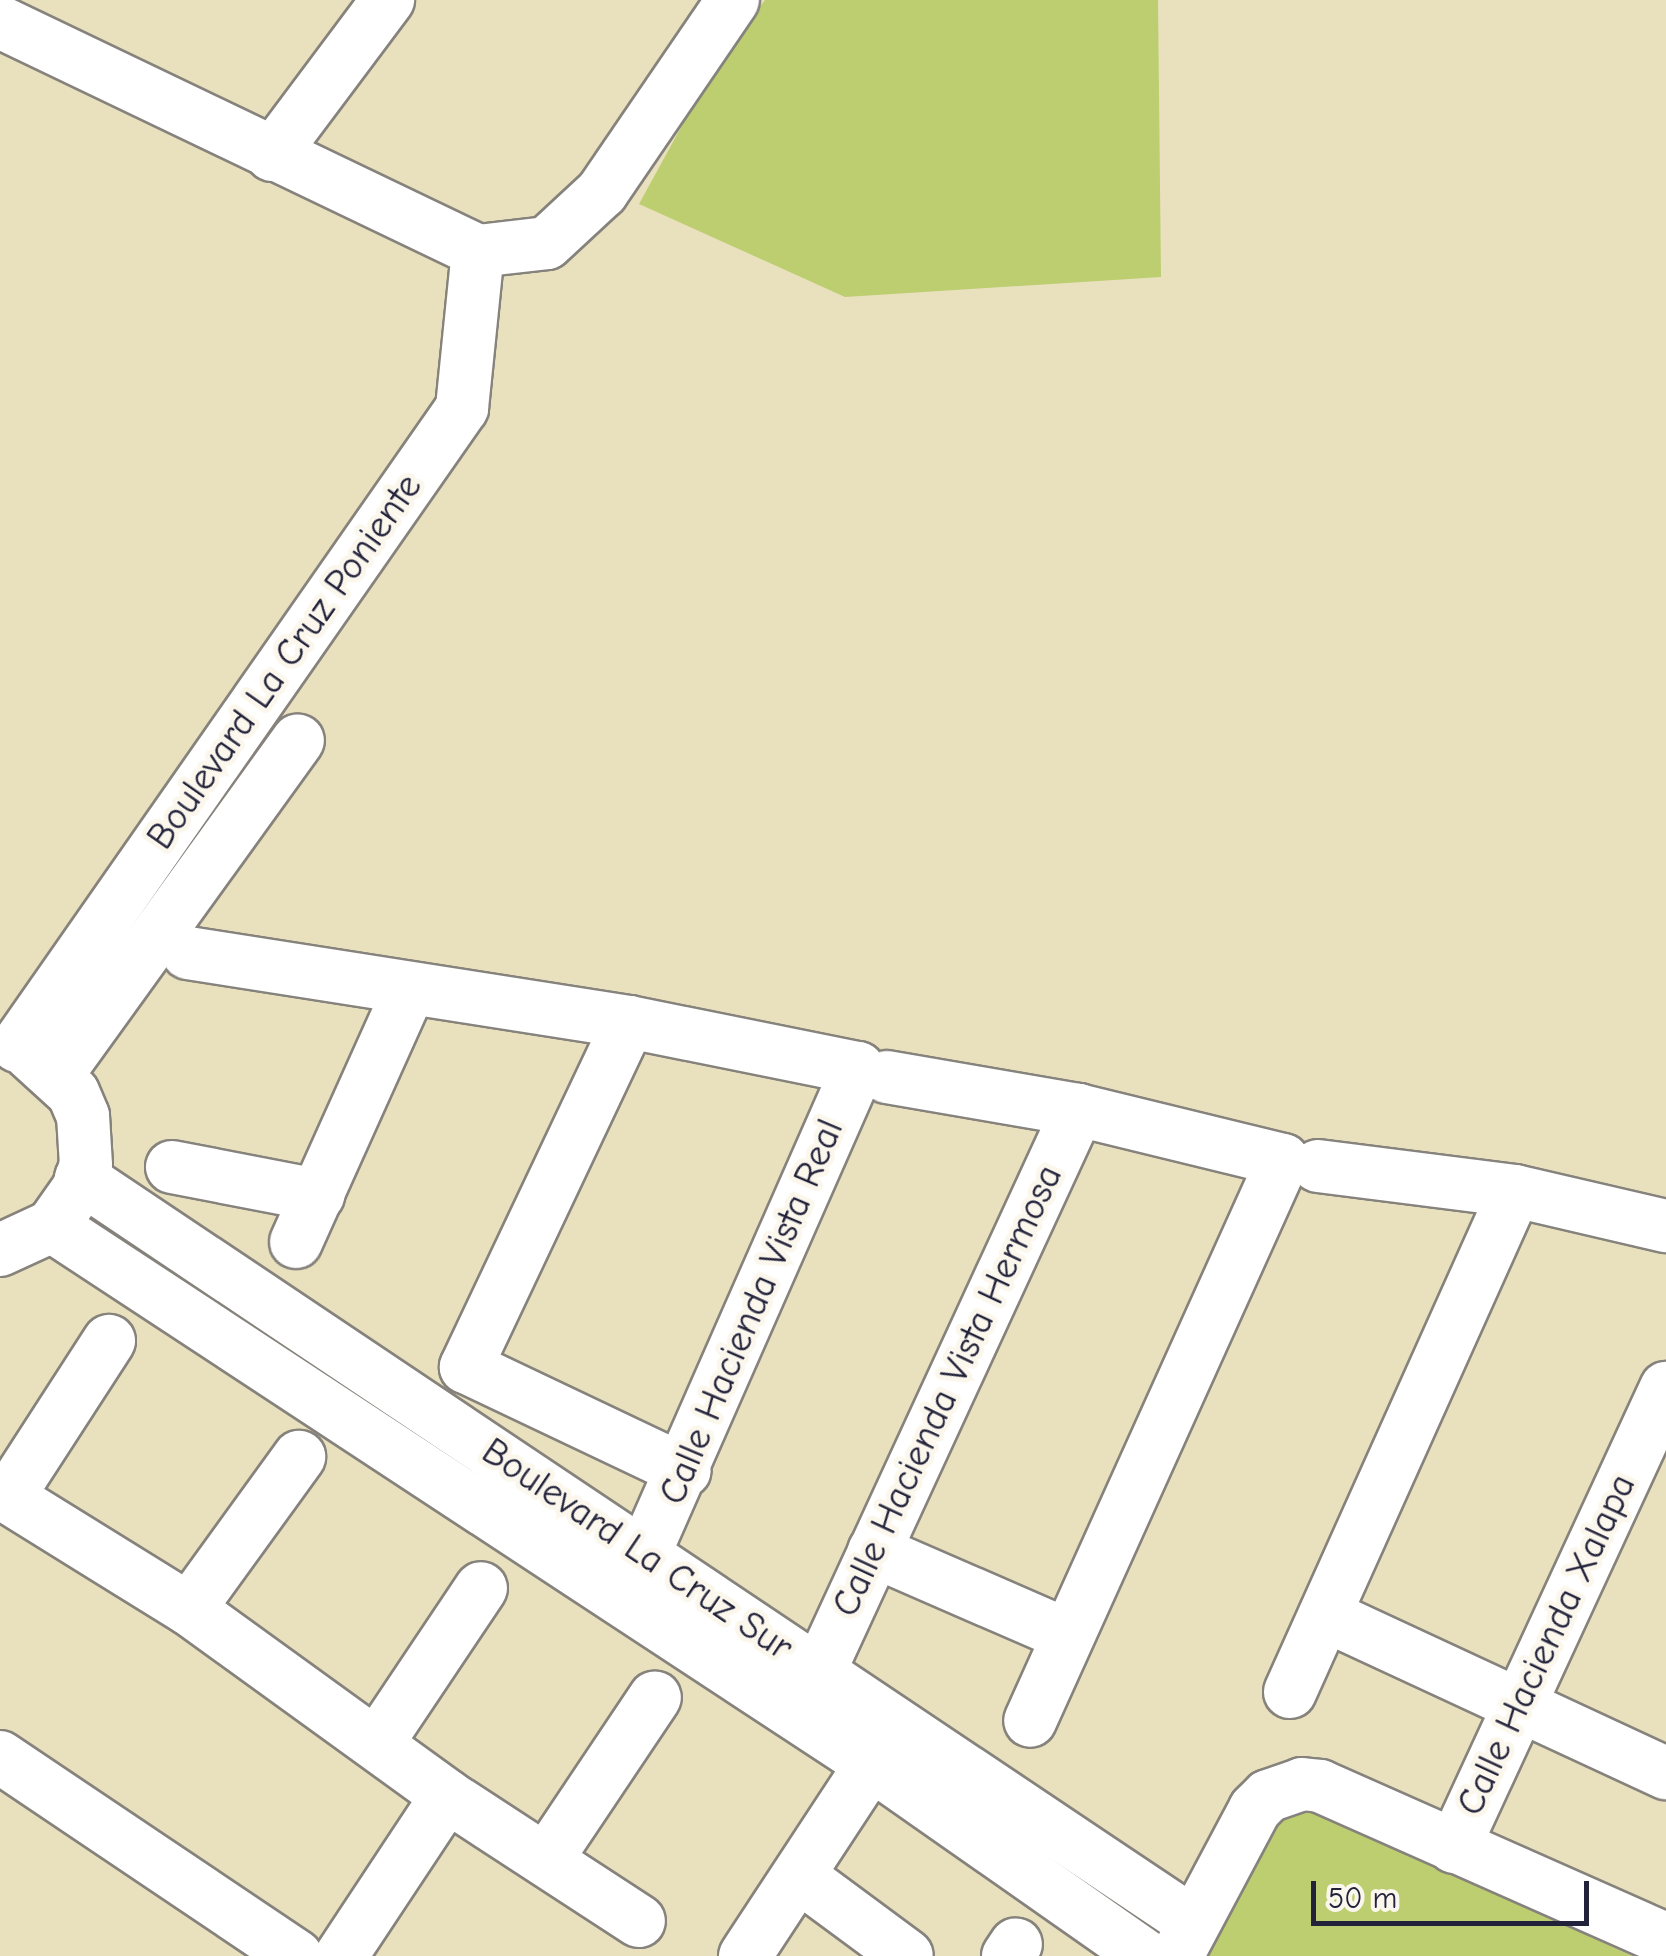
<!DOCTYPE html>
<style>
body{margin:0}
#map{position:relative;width:1666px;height:1956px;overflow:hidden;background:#e9e1be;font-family:"Comic Neue",sans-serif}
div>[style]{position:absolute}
.green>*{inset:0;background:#bdce71}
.roads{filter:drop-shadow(2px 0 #86827c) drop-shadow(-2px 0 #86827c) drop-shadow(0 2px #86827c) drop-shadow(0 -2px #86827c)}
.minor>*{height:52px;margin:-26px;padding:0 26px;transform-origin:26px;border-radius:26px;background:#fff}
span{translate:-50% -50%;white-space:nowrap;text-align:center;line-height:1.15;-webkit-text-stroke:10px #fbf7ec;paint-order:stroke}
.street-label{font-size:38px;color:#22223b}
.scale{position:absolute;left:1311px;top:1881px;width:278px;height:45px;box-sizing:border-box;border:5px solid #22223b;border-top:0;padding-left:12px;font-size:30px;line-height:35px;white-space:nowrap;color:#22223b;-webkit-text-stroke:8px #fbf7ec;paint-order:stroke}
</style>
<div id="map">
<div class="green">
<i style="clip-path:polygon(765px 0,1158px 0,1161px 277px,845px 297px,639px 204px,714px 67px)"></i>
<i style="clip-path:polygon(1308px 1806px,1632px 1956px,1193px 1956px,1266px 1812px)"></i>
</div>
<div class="roads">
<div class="minor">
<i style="left:0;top:22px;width:530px;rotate:25.6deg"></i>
<i style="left:478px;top:251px;width:69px;rotate:-6.6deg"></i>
<i style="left:547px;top:243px;width:75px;rotate:-42.8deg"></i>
<i style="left:602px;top:192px;width:232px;rotate:-55.7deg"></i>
<i style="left:272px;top:155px;width:194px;rotate:-53.2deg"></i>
<i style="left:188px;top:953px;width:446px;rotate:8.9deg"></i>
<i style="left:629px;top:1022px;width:234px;rotate:11.4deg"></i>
<i style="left:858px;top:1068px;width:564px;rotate:113.75deg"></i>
<i style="left:629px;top:1022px;width:382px;rotate:115.3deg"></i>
<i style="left:466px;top:1367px;width:242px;rotate:25.4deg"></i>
<i style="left:17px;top:1046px;width:778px;rotate:-55.1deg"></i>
<i style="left:462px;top:408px;width:158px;rotate:-84.2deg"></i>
<i style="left:58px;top:1073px;width:410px;rotate:-54.2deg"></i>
<i style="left:887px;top:1077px;width:194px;rotate:9.8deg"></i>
<i style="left:1078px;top:1110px;width:211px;rotate:13.7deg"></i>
<i style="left:1283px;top:1160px;width:615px;rotate:114.27deg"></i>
<i style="left:1318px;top:1166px;width:199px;rotate:7.2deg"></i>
<i style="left:1515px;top:1191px;width:155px;rotate:13.1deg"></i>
<i style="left:172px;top:1167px;width:149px;rotate:10.9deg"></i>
<i style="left:81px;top:1178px;width:1337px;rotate:33.81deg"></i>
<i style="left:52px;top:1226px;width:980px;rotate:33.3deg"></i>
<i style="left:871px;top:1764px;width:335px;rotate:35deg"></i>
<i style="left:296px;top:1242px;width:275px;rotate:-65.8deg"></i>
<i style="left:0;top:1250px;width:57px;rotate:-24.8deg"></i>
<i style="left:52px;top:1226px;width:45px;rotate:-54.9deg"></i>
<i style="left:78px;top:1189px;width:25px;rotate:-72deg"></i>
<i style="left:86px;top:1165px;width:49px;rotate:-93.5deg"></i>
<i style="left:83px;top:1116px;width:25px;rotate:-113deg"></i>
<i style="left:73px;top:1093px;width:59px;rotate:-137.7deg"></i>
<i style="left:0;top:1492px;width:222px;rotate:31.8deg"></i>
<i style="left:189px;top:1609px;width:319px;rotate:35.9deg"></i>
<i style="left:447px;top:1796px;width:229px;rotate:33.1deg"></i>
<i style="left:8px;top:1497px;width:186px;rotate:-57.1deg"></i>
<i style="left:874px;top:1551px;width:210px;rotate:23.5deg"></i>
<i style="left:189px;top:1609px;width:188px;rotate:-54.1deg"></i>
<i style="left:1325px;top:1615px;width:376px;rotate:24.9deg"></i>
<i style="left:819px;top:1672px;width:619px;rotate:-65.26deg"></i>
<i style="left:1290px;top:1692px;width:549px;rotate:-65.82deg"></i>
<i style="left:378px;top:1742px;width:185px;rotate:-56.2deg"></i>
<i style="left:0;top:1757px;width:357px;rotate:33.9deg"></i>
<i style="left:1454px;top:1847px;width:506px;rotate:-65.21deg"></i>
<i style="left:548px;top:1857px;width:192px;rotate:-56.2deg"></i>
<i style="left:799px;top:1876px;width:134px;rotate:36.5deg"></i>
<i style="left:1179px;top:1952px;width:162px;rotate:-62deg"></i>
<i style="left:1255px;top:1809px;width:18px;rotate:-45deg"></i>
<i style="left:1268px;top:1796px;width:36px;rotate:-19deg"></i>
<i style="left:1302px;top:1784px;width:18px;rotate:6deg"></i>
<i style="left:1320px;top:1786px;width:378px;rotate:23.9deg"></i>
<i style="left:341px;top:1956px;width:192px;rotate:-56.5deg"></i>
<i style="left:745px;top:1956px;width:230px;rotate:-56.7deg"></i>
<i style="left:1008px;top:1956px;width:14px;rotate:-56deg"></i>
</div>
</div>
<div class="street-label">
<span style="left:285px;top:662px;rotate:-55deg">Boulevard La Cruz Poniente</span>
<span style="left:752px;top:1312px;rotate:-67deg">Calle Hacienda Vista Real</span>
<span style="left:948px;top:1391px;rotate:-65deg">Calle Hacienda Vista Hermosa</span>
<span style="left:637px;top:1550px;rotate:34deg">Boulevard La Cruz Sur</span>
<span style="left:1547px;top:1645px;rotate:-65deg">Calle Hacienda Xalapa</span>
</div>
<div class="scale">50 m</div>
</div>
